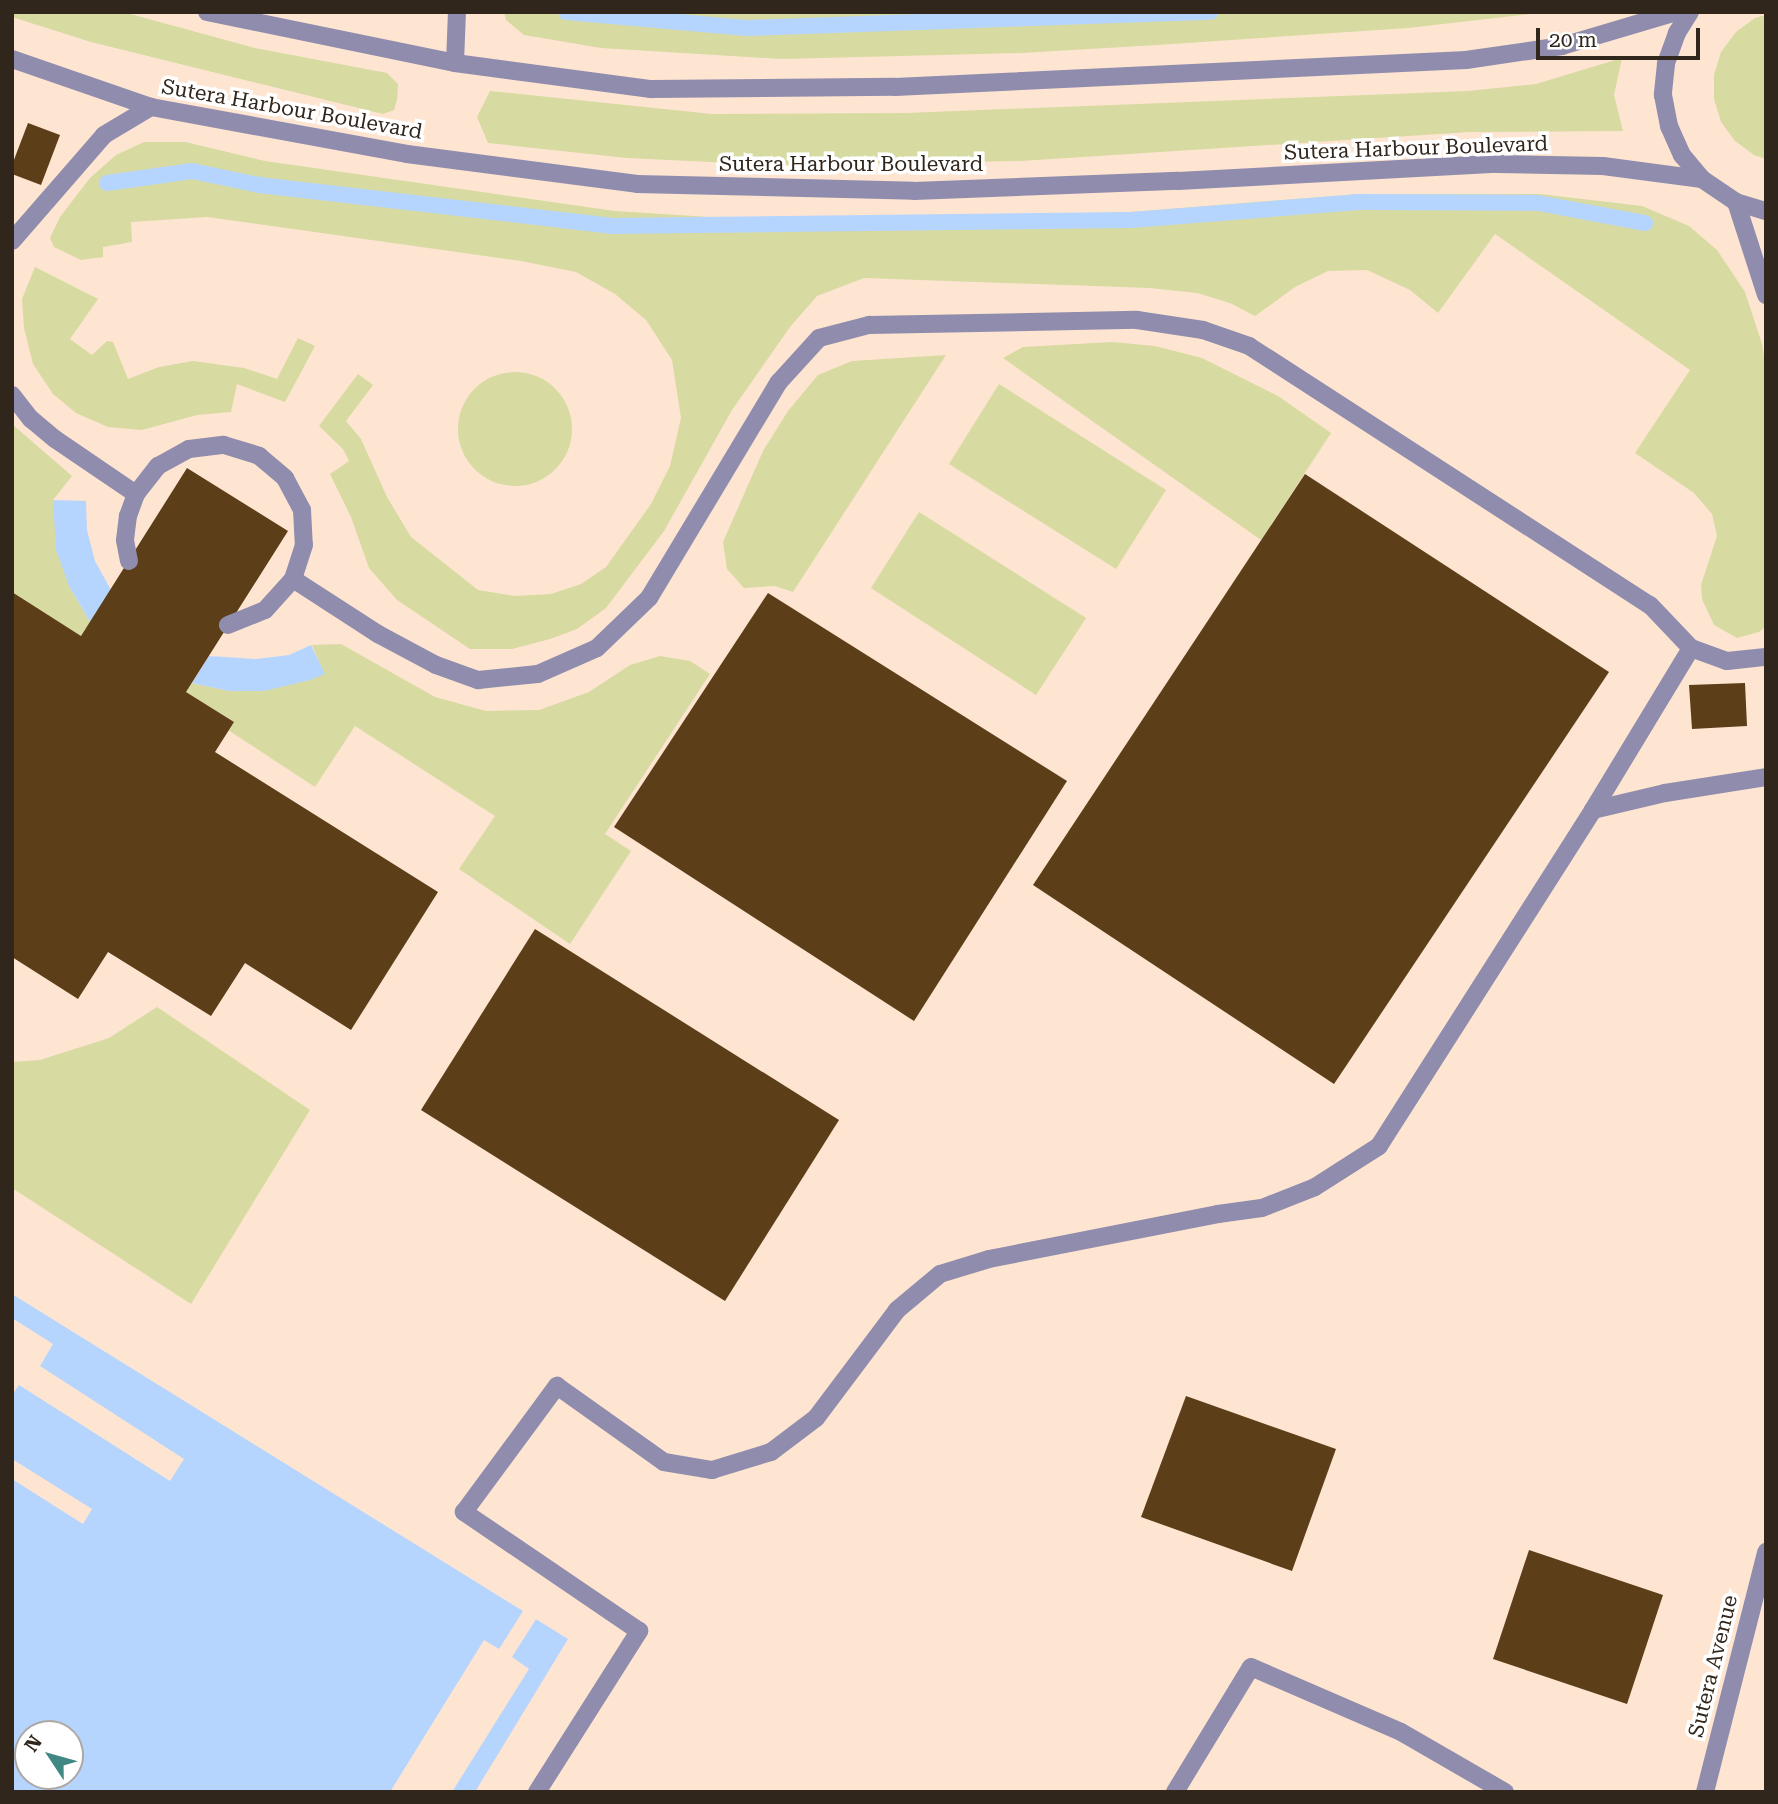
<!DOCTYPE html>
<style>
body{margin:0}
#map{position:relative;width:1778px;height:1804px;overflow:hidden;background:#fee5d1;font-family:"Roboto Serif",serif}
div>[style]{position:absolute}
.green>*{inset:0;background:#d7daa1}
.round{border-radius:50%}
.water>*{inset:0;background:#b6d5fe}
.pier>*{inset:0;background:#fee5d1}
.stream>*{height:16px;margin:-8px;padding:0 8px;transform-origin:8px;border-radius:8px;background:#b6d5fe}
.building>*{inset:0;background:#5c3e18}
.lane>*{height:18px;margin:-9px;padding:0 9px;transform-origin:9px;border-radius:9px;background:#908cae}
.street>*{height:18px;margin:-9px;padding:0 9px;transform-origin:9px;border-radius:9px;background:#908cae}
span{translate:-50% -50%;white-space:nowrap;text-align:center;line-height:1.15;-webkit-text-stroke:7px #fff;paint-order:stroke}
.street-label{font-size:21px;color:#31261c}
.frame{position:absolute;inset:0;border:14px solid #31261c;pointer-events:none}
.north{position:absolute;left:14px;top:1720px;width:70px;height:70px;box-sizing:border-box;background:#fff;border:2px solid #ada8a4;border-radius:50%;rotate:306deg;font-size:19px;font-weight:700;line-height:28px;text-align:center;color:#31261c}
.north::after{content:'';display:block;margin:auto;width:24px;height:32px;background:#418884;clip-path:polygon(50% 0,100% 100%,50% 72%,0 100%)}
.scale{position:absolute;left:1536px;top:28px;width:164px;height:32px;box-sizing:border-box;border:4px solid #31261c;border-top:0;padding-left:9px;font-size:21px;line-height:24px;white-space:nowrap;color:#31261c;-webkit-text-stroke:5px #fff;paint-order:stroke}
</style>
<div id="map">
<div class="green">
<i style="clip-path:polygon(12px 12px,123px 12px,255px 48px,387px 73px,398px 84px,397px 100px,394px 110px,383px 114px,91px 42px,12px 17px)"></i>
<i style="clip-path:polygon(504px 12px,1547px 12px,1408px 28px,1157px 45px,1021px 53px,782px 59px,601px 48px,524px 35px,506px 20px)"></i>
<i style="clip-path:polygon(1766px 15px,1766px 159px,1754px 155px,1735px 141px,1721px 122px,1714px 99px,1714px 75px,1721px 52px,1736px 32px,1755px 18px)"></i>
<i style="clip-path:polygon(1622px 58px,1614px 95px,1623px 131px,1469px 132px,1021px 161px,776px 165px,627px 158px,488px 143px,477px 117px,490px 91px,712px 114px,906px 113px,1468px 91px,1536px 84px)"></i>
<i style="clip-path:polygon(144px 142px,185px 142px,265px 161px,615px 211px,770px 221px,1130px 212px,1359px 194px,1540px 194px,1642px 206px,1689px 226px,1717px 250px,1745px 292px,1762px 344px,1766px 368px,1766px 626px,1759px 632px,1737px 638px,1714px 625px,1702px 599px,1701px 585px,1717px 536px,1712px 514px,1694px 493px,1635px 453px,1690px 370px,1495px 234px,1438px 313px,1410px 290px,1367px 270px,1328px 271px,1295px 287px,1255px 316px,1230px 303px,1197px 293px,1150px 288px,864px 278px,817px 296px,790px 327px,732px 410px,664px 531px,606px 608px,577px 629px,550px 639px,512px 649px,470px 649px,397px 600px,369px 568px,351px 517px,330px 474px,349px 461px,343px 449px,319px 426px,358px 374px,373px 385px,346px 421px,361px 439px,387px 497px,411px 537px,478px 590px,514px 596px,551px 594px,581px 584px,606px 567px,651px 504px,670px 466px,681px 418px,672px 360px,646px 320px,615px 294px,576px 272px,521px 261px,207px 217px,131px 222px,132px 242px,103px 247px,103px 257px,81px 260px,54px 247px,50px 238px,60px 217px,90px 178px,116px 155px)"></i>
<i style="clip-path:polygon(35px 267px,98px 299px,70px 339px,92px 355px,107px 341px,113px 342px,128px 379px,159px 367px,193px 361px,244px 368px,277px 379px,298px 338px,315px 346px,285px 402px,237px 384px,231px 412px,197px 415px,142px 430px,108px 427px,76px 413px,53px 394px,33px 364px,24px 328px,22px 299px)"></i>
<i style="clip-path:polygon(1112px 342px,1155px 346px,1202px 358px,1278px 396px,1331px 433px,1261px 540px,1003px 358px,1023px 347px)"></i>
<i style="clip-path:polygon(946px 355px,793px 592px,775px 586px,744px 588px,727px 569px,723px 542px,763px 451px,788px 411px,818px 375px,852px 361px)"></i>
<i class="round" style="left:458px;top:372px;width:114px;height:114px"></i>
<i style="clip-path:polygon(999px 384px,1166px 490px,1116px 569px,949px 464px)"></i>
<i style="clip-path:polygon(12px 424px,72px 476px,53px 500px,69px 586px,90px 622px,81px 636px,12px 592px)"></i>
<i style="clip-path:polygon(919px 512px,1086px 618px,1036px 695px,871px 588px)"></i>
<i style="clip-path:polygon(341px 644px,435px 697px,486px 711px,539px 710px,589px 692px,630px 665px,660px 656px,690px 661px,710px 674px,605px 834px,631px 851px,570px 944px,459px 869px,495px 816px,355px 726px,315px 787px,228px 730px,234px 722px,186px 692px,192px 683px,229px 691px,324px 674px,312px 645px)"></i>
<i style="clip-path:polygon(157px 1007px,310px 1110px,191px 1304px,12px 1188px,12px 1062px,40px 1060px,109px 1038px)"></i>
</div>
<div class="water">
<i style="clip-path:polygon(53px 500px,86px 501px,87px 530px,95px 561px,111px 590px,90px 622px,69px 586px,56px 550px)"></i>
<i style="clip-path:polygon(311px 645px,325px 674px,310px 680px,264px 691px,229px 691px,192px 683px,209px 656px,256px 659px,289px 655px)"></i>
<i style="clip-path:polygon(evenodd,12px 1294px,568px 1639px,475px 1792px,12px 1792px,12px 1294px,28px 1734px,70px 1734px,70px 1776px,28px 1776px,28px 1734px)"></i>
</div>
<div class="pier">
<i style="clip-path:polygon(12px 1318px,53px 1344px,40px 1366px,184px 1459px,170px 1481px,19px 1385px,12px 1395px)"></i>
<i style="clip-path:polygon(12px 1459px,92px 1509px,83px 1524px,12px 1479px)"></i>
<i style="clip-path:polygon(525px 1608px,538px 1616px,512px 1657px,529px 1669px,452px 1792px,390px 1792px,484px 1640px,499px 1649px)"></i>
</div>
<div class="stream">
<i style="left:566px;top:12px;width:181px;rotate:5.1deg"></i>
<i style="left:746px;top:28px;width:465px;rotate:-2deg"></i>
<i style="left:107px;top:183px;width:86px;rotate:-8deg"></i>
<i style="left:192px;top:171px;width:68px;rotate:11.8deg"></i>
<i style="left:259px;top:185px;width:354px;rotate:6.6deg"></i>
<i style="left:611px;top:226px;width:520px;rotate:-0.66deg"></i>
<i style="left:1131px;top:220px;width:232px;rotate:-4.5deg"></i>
<i style="left:1362px;top:202px;width:176px;rotate:0.3deg"></i>
<i style="left:1538px;top:203px;width:109px;rotate:10.6deg"></i>
</div>
<div class="building">
<i style="clip-path:polygon(28px 123px,60px 135px,41px 185px,12px 174px,12px 165px)"></i>
<i style="clip-path:polygon(187px 468px,288px 531px,186px 692px,234px 722px,215px 752px,438px 892px,351px 1030px,245px 963px,211px 1016px,108px 952px,78px 999px,12px 957px,12px 592px,81px 636px)"></i>
<i style="clip-path:polygon(1305px 474px,1609px 672px,1334px 1084px,1033px 885px)"></i>
<i style="clip-path:polygon(768px 593px,1067px 781px,914px 1021px,614px 827px)"></i>
<i style="clip-path:polygon(1745px 683px,1747px 726px,1692px 729px,1689px 685px)"></i>
<i style="clip-path:polygon(535px 929px,839px 1120px,725px 1301px,421px 1110px)"></i>
<i style="clip-path:polygon(1186px 1396px,1336px 1449px,1292px 1571px,1141px 1517px)"></i>
<i style="clip-path:polygon(1529px 1550px,1663px 1595px,1627px 1704px,1493px 1659px)"></i>
</div>
<div class="lane">
<i style="left:455px;top:63px;width:51px;rotate:-87.8deg"></i>
<i style="left:12px;top:241px;width:140px;rotate:-49deg"></i>
<i style="left:104px;top:135px;width:55px;rotate:-30.8deg"></i>
<i style="left:12px;top:395px;width:31px;rotate:52deg"></i>
<i style="left:31px;top:419px;width:31px;rotate:40deg"></i>
<i style="left:55px;top:439px;width:98px;rotate:34.2deg"></i>
<i style="left:129px;top:561px;width:21px;rotate:-101deg"></i>
<i style="left:125px;top:540px;width:24px;rotate:-83deg"></i>
<i style="left:128px;top:516px;width:23px;rotate:-70deg"></i>
<i style="left:136px;top:494px;width:36px;rotate:-52deg"></i>
<i style="left:158px;top:466px;width:35px;rotate:-29deg"></i>
<i style="left:189px;top:449px;width:35px;rotate:-7deg"></i>
<i style="left:224px;top:445px;width:37px;rotate:17deg"></i>
<i style="left:259px;top:456px;width:34px;rotate:40deg"></i>
<i style="left:285px;top:478px;width:36px;rotate:62deg"></i>
<i style="left:302px;top:510px;width:35px;rotate:87deg"></i>
<i style="left:304px;top:545px;width:36px;rotate:108deg"></i>
<i style="left:293px;top:579px;width:42px;rotate:132.1deg"></i>
<i style="left:265px;top:610px;width:40px;rotate:158deg"></i>
<i style="left:293px;top:579px;width:101px;rotate:32.9deg"></i>
<i style="left:378px;top:634px;width:66px;rotate:28.1deg"></i>
<i style="left:436px;top:665px;width:45px;rotate:19.7deg"></i>
<i style="left:478px;top:680px;width:60px;rotate:-5.7deg"></i>
<i style="left:538px;top:674px;width:64px;rotate:-23.8deg"></i>
<i style="left:597px;top:648px;width:72px;rotate:-43.9deg"></i>
<i style="left:649px;top:598px;width:252px;rotate:-59deg"></i>
<i style="left:779px;top:382px;width:59px;rotate:-47.7deg"></i>
<i style="left:819px;top:338px;width:52px;rotate:-14.6deg"></i>
<i style="left:869px;top:325px;width:268px;rotate:-1.1deg"></i>
<i style="left:1137px;top:320px;width:67px;rotate:8.6deg"></i>
<i style="left:1203px;top:330px;width:49px;rotate:19.2deg"></i>
<i style="left:1249px;top:346px;width:477px;rotate:32.9deg"></i>
<i style="left:1650px;top:605px;width:59px;rotate:46.4deg"></i>
<i style="left:1691px;top:648px;width:38px;rotate:20deg"></i>
<i style="left:1727px;top:661px;width:39px;rotate:-6deg"></i>
<i style="left:1593px;top:810px;width:74px;rotate:-13.3deg"></i>
<i style="left:1665px;top:793px;width:102px;rotate:-9deg"></i>
<i style="left:537px;top:1792px;width:191px;rotate:-57.6deg"></i>
<i style="left:639px;top:1631px;width:212px;rotate:-145.8deg"></i>
<i style="left:464px;top:1512px;width:157px;rotate:-53.6deg"></i>
<i style="left:557px;top:1386px;width:131px;rotate:35.4deg"></i>
<i style="left:664px;top:1462px;width:49px;rotate:9.5deg"></i>
<i style="left:712px;top:1470px;width:62px;rotate:-17deg"></i>
<i style="left:771px;top:1452px;width:56px;rotate:-37.1deg"></i>
<i style="left:816px;top:1418px;width:135px;rotate:-53.1deg"></i>
<i style="left:897px;top:1310px;width:56px;rotate:-39.9deg"></i>
<i style="left:940px;top:1274px;width:51px;rotate:-17deg"></i>
<i style="left:989px;top:1259px;width:233px;rotate:-11.1deg"></i>
<i style="left:1218px;top:1214px;width:44px;rotate:-7.8deg"></i>
<i style="left:1262px;top:1208px;width:57px;rotate:-21.6deg"></i>
<i style="left:1315px;top:1187px;width:76px;rotate:-32.6deg"></i>
<i style="left:1379px;top:1146px;width:398px;rotate:-57.5deg"></i>
<i style="left:1593px;top:810px;width:189px;rotate:-58.8deg"></i>
<i style="left:1175px;top:1792px;width:146px;rotate:-58.7deg"></i>
<i style="left:1251px;top:1667px;width:163px;rotate:23.4deg"></i>
<i style="left:1401px;top:1732px;width:120px;rotate:30deg"></i>
</div>
<div class="street">
<i style="left:207px;top:12px;width:253px;rotate:11.6deg"></i>
<i style="left:455px;top:63px;width:198px;rotate:7.6deg"></i>
<i style="left:651px;top:89px;width:244px;rotate:-0.5deg"></i>
<i style="left:895px;top:87px;width:572px;rotate:-2.71deg"></i>
<i style="left:1466px;top:60px;width:97px;rotate:-8.3deg"></i>
<i style="left:1562px;top:46px;width:119px;rotate:-16.6deg"></i>
<i style="left:1690px;top:12px;width:25px;rotate:122deg"></i>
<i style="left:1677px;top:33px;width:33px;rotate:110deg"></i>
<i style="left:1666px;top:64px;width:31px;rotate:96deg"></i>
<i style="left:1663px;top:95px;width:32px;rotate:79deg"></i>
<i style="left:1669px;top:126px;width:32px;rotate:66deg"></i>
<i style="left:1682px;top:155px;width:31px;rotate:50deg"></i>
<i style="left:1702px;top:179px;width:41px;rotate:34.1deg"></i>
<i style="left:1736px;top:202px;width:31px;rotate:17deg"></i>
<i style="left:12px;top:59px;width:147px;rotate:19.1deg"></i>
<i style="left:151px;top:107px;width:260px;rotate:10.4deg"></i>
<i style="left:407px;top:154px;width:232px;rotate:7.4deg"></i>
<i style="left:637px;top:184px;width:277px;rotate:1.4deg"></i>
<i style="left:914px;top:191px;width:264px;rotate:-2.2deg"></i>
<i style="left:1178px;top:181px;width:318px;rotate:-3.1deg"></i>
<i style="left:1496px;top:164px;width:107px;rotate:1.1deg"></i>
<i style="left:1603px;top:166px;width:100px;rotate:7.5deg"></i>
<i style="left:1736px;top:202px;width:98px;rotate:72.1deg"></i>
<i style="left:1705px;top:1792px;width:248px;rotate:-75.7deg"></i>
</div>
<div class="street-label">
<span style="left:292px;top:109px;rotate:10deg">Sutera Harbour Boulevard</span>
<span style="left:1416px;top:148px;rotate:-2deg">Sutera Harbour Boulevard</span>
<span style="left:851px;top:164px">Sutera Harbour Boulevard</span>
<span style="left:1713px;top:1666px;rotate:-76deg">Sutera Avenue</span>
</div>
<div class="frame"></div>
<div class="north">N</div>
<div class="scale">20 m</div>
</div>
